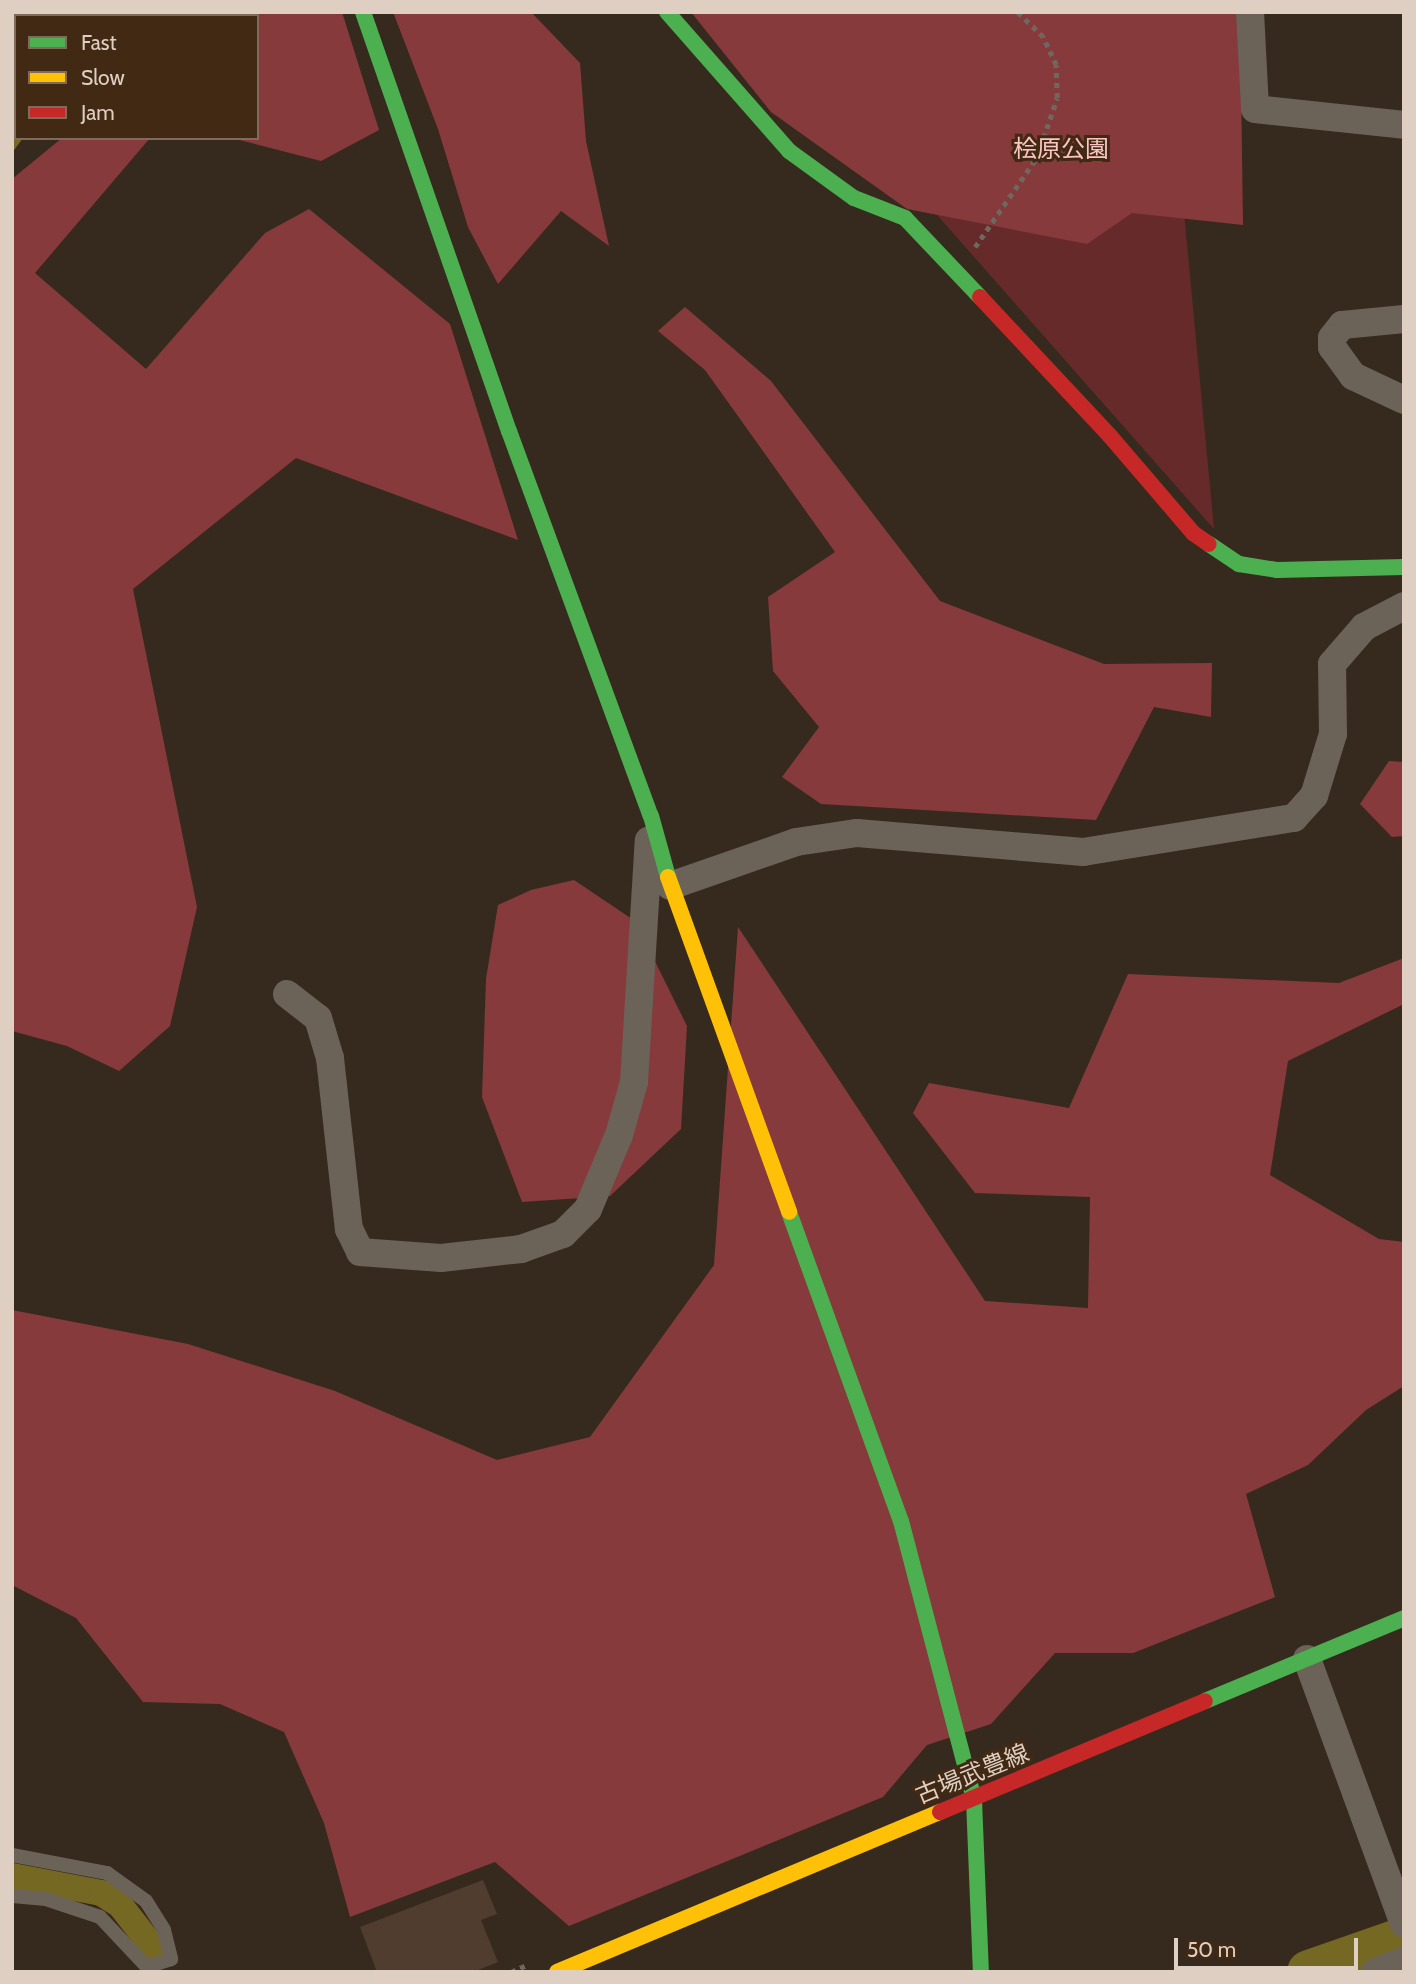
<!DOCTYPE html>
<meta charset="utf-8">
<style>
body{margin:0}
#map{position:relative;width:1416px;height:1984px;overflow:hidden;background:#362a1e;font-family:Cabin,"Noto Sans JP",sans-serif}
div>[style]{position:absolute}
.green>*{inset:0;background:#672a2b}
.forest>*{inset:0;background:#873a3b}
.water>*{inset:0;background:#756822}
.canal>*{height:26px;margin:-13px;padding:0 13px;transform-origin:13px;border-radius:13px;background:#756822}
.river>*{height:44px;margin:-22px;padding:0 22px;transform-origin:22px;border-radius:22px;background:#756822}
.building>*{inset:0;background:#513c30}
.path>*{height:4.5px;margin-top:-2.25px;transform-origin:0;background:repeating-linear-gradient(90deg,#70685f 0 5px,transparent 0 10px)}
.lane>*{height:14px;margin:-7px;padding:0 7px;transform-origin:7px;border-radius:7px;background:#6b6357}
.street>*{height:28px;margin:-14px;padding:0 14px;transform-origin:14px;border-radius:14px;background:#6b6357}
.fast>*{height:16px;margin:-8px;padding:0 8px;transform-origin:8px;border-radius:8px;background:#4caf50}
.slow>*{height:16px;margin:-8px;padding:0 8px;transform-origin:8px;border-radius:8px;background:#ffc107}
.jam>*{height:16px;margin:-8px;padding:0 8px;transform-origin:8px;border-radius:8px;background:#c62828}
span{translate:-50% -50%;white-space:nowrap;text-align:center;line-height:1.15;-webkit-text-stroke:6px #412914;paint-order:stroke}
.park-label{font-size:24px;color:#f9c5c3}
.street-label{font-size:24px;color:#dfcfc2}
.frame{position:absolute;inset:0;border:14px solid #dfcfc2;pointer-events:none}
.legend{position:absolute;left:14px;top:14px;width:245px;height:126px;box-sizing:border-box;background:#412914;border:2px solid #806b5a;margin:0;padding:9px 12px;list-style:none;font-size:21px;color:#dfcfc2}
.legend li{display:flex;align-items:center;gap:14px;height:35px}
.legend b{width:35px;border:2px solid #806b5a}
.scale{position:absolute;left:1174px;top:1938px;width:184px;height:32px;box-sizing:border-box;border:4px solid #dfcfc2;border-top:0;padding-left:9px;font-size:21px;line-height:24px;white-space:nowrap;color:#dfcfc2;-webkit-text-stroke:5px #412914;paint-order:stroke}
</style>
<div id="map">
<div class="green">
<i style="clip-path:polygon(916px 191px,1184px 213px,1214px 529px)"></i>
</div>
<div class="forest">
<i style="clip-path:polygon(173px 12px,342px 12px,379px 130px,321px 161px,232px 138px,257px 138px,257px 16px)"></i>
<i style="clip-path:polygon(393px 12px,531px 12px,580px 63px,586px 141px,609px 246px,561px 211px,498px 284px,468px 227px,438px 129px)"></i>
<i style="clip-path:polygon(691px 12px,1240px 12px,1243px 225px,1132px 213px,1087px 244px,907px 209px,771px 112px)"></i>
<i style="clip-path:polygon(62px 138px,150px 138px,35px 273px,146px 369px,265px 233px,309px 209px,450px 324px,518px 540px,296px 458px,133px 589px,197px 907px,170px 1026px,119px 1071px,67px 1046px,12px 1031px,12px 179px)"></i>
<i style="clip-path:polygon(685px 307px,771px 381px,940px 601px,1104px 664px,1212px 663px,1211px 717px,1154px 707px,1096px 820px,821px 804px,782px 777px,819px 727px,773px 671px,768px 597px,835px 552px,705px 370px,658px 331px)"></i>
<i style="clip-path:polygon(1389px 761px,1404px 762px,1404px 836px,1392px 837px,1360px 804px)"></i>
<i style="clip-path:polygon(574px 880px,635px 921px,687px 1026px,681px 1129px,610px 1196px,522px 1202px,482px 1097px,486px 979px,498px 905px,531px 890px)"></i>
<i style="clip-path:polygon(738px 927px,985px 1301px,1088px 1308px,1090px 1197px,975px 1193px,913px 1113px,929px 1083px,1069px 1108px,1128px 974px,1339px 983px,1404px 958px,1404px 1004px,1288px 1061px,1270px 1175px,1379px 1239px,1404px 1242px,1404px 1386px,1366px 1410px,1308px 1465px,1246px 1494px,1275px 1597px,1133px 1653px,1055px 1653px,991px 1724px,927px 1745px,883px 1797px,569px 1926px,495px 1862px,350px 1917px,324px 1823px,284px 1732px,220px 1704px,143px 1702px,76px 1618px,12px 1585px,12px 1310px,188px 1344px,335px 1391px,497px 1460px,590px 1437px,714px 1265px)"></i>
</div>
<div class="water">
<i style="clip-path:polygon(12px 12px,176px 12px,178px 16px,16px 16px,16px 138px,23px 138px,12px 153px)"></i>
</div>
<div class="canal">
<i style="left:12px;top:1876px;width:91px;rotate:10.8deg"></i>
<i style="left:101px;top:1893px;width:22px;rotate:32deg"></i>
<i style="left:120px;top:1905px;width:58px;rotate:52deg"></i>
</div>
<div class="river">
<i style="left:1309px;top:1972px;width:101px;rotate:-19.2deg"></i>
</div>
<div class="building">
<i style="clip-path:polygon(483px 1880px,497px 1914px,481px 1920px,498px 1962px,473px 1972px,377px 1972px,360px 1927px)"></i>
</div>
<div class="path">
<i style="left:975px;top:247px;width:109px;rotate:-55.4deg"></i>
<i style="left:1037px;top:157px;width:62px;rotate:-71.3deg"></i>
<i style="left:1057px;top:98px;width:33px;rotate:-92deg"></i>
<i style="left:1056px;top:65px;width:31px;rotate:-115deg"></i>
<i style="left:1043px;top:37px;width:36px;rotate:-136deg"></i>
<i style="left:511px;top:1972px;width:17px;rotate:-24deg"></i>
</div>
<div class="lane">
<i style="left:12px;top:1855px;width:97px;rotate:10.7deg"></i>
<i style="left:107px;top:1873px;width:48px;rotate:35.7deg"></i>
<i style="left:146px;top:1901px;width:34px;rotate:58deg"></i>
<i style="left:164px;top:1930px;width:30px;rotate:76deg"></i>
<i style="left:171px;top:1959px;width:25px;rotate:162deg"></i>
<i style="left:147px;top:1967px;width:69px;rotate:-133.2deg"></i>
<i style="left:100px;top:1917px;width:57px;rotate:-161.6deg"></i>
<i style="left:46px;top:1899px;width:34px;rotate:-175deg"></i>
</div>
<div class="street">
<i style="left:1250px;top:12px;width:97px;rotate:87deg"></i>
<i style="left:1255px;top:109px;width:150px;rotate:6.1deg"></i>
<i style="left:1404px;top:319px;width:62px;rotate:174.5deg"></i>
<i style="left:1342px;top:325px;width:16px;rotate:128deg"></i>
<i style="left:1332px;top:338px;width:9px;rotate:90deg"></i>
<i style="left:1332px;top:347px;width:36px;rotate:54deg"></i>
<i style="left:1353px;top:376px;width:56px;rotate:25.2deg"></i>
<i style="left:670px;top:886px;width:133px;rotate:-19.2deg"></i>
<i style="left:796px;top:842px;width:62px;rotate:-8.4deg"></i>
<i style="left:857px;top:833px;width:227px;rotate:4.8deg"></i>
<i style="left:1083px;top:852px;width:214px;rotate:-9.2deg"></i>
<i style="left:1294px;top:818px;width:30px;rotate:-48deg"></i>
<i style="left:1314px;top:796px;width:65px;rotate:-73deg"></i>
<i style="left:1333px;top:734px;width:70px;rotate:-90.8deg"></i>
<i style="left:1332px;top:664px;width:49px;rotate:-49.1deg"></i>
<i style="left:1364px;top:627px;width:45px;rotate:-27.7deg"></i>
<i style="left:287px;top:994px;width:39px;rotate:38deg"></i>
<i style="left:318px;top:1018px;width:42px;rotate:73.3deg"></i>
<i style="left:330px;top:1058px;width:172px;rotate:83.7deg"></i>
<i style="left:349px;top:1229px;width:25px;rotate:64deg"></i>
<i style="left:360px;top:1252px;width:81px;rotate:4.2deg"></i>
<i style="left:441px;top:1258px;width:81px;rotate:-6.4deg"></i>
<i style="left:521px;top:1249px;width:45px;rotate:-19.7deg"></i>
<i style="left:563px;top:1234px;width:35px;rotate:-45deg"></i>
<i style="left:588px;top:1209px;width:80px;rotate:-67.3deg"></i>
<i style="left:619px;top:1135px;width:55px;rotate:-74.2deg"></i>
<i style="left:634px;top:1082px;width:242px;rotate:-86.5deg"></i>
<i style="left:1307px;top:1659px;width:282px;rotate:69.9deg"></i>
<i style="left:1375px;top:1972px;width:31px;rotate:-21deg"></i>
</div>
<div class="fast">
<i style="left:363px;top:12px;width:444px;rotate:70.8deg"></i>
<i style="left:509px;top:431px;width:410px;rotate:69.8deg"></i>
<i style="left:651px;top:816px;width:63px;rotate:74.4deg"></i>
<i style="left:667px;top:12px;width:185px;rotate:48.7deg"></i>
<i style="left:789px;top:151px;width:80px;rotate:35.9deg"></i>
<i style="left:854px;top:198px;width:55px;rotate:21.4deg"></i>
<i style="left:905px;top:218px;width:109px;rotate:46.5deg"></i>
<i style="left:1209px;top:544px;width:36px;rotate:34deg"></i>
<i style="left:1239px;top:564px;width:38px;rotate:9deg"></i>
<i style="left:1277px;top:570px;width:127px;rotate:-1.4deg"></i>
<i style="left:789px;top:1212px;width:329px;rotate:70.1deg"></i>
<i style="left:901px;top:1521px;width:288px;rotate:75.3deg"></i>
<i style="left:974px;top:1800px;width:172px;rotate:87.7deg"></i>
<i style="left:1205px;top:1701px;width:216px;rotate:-22.6deg"></i>
</div>
<div class="slow">
<i style="left:668px;top:877px;width:356px;rotate:70.1deg"></i>
<i style="left:557px;top:1972px;width:415px;rotate:-22.7deg"></i>
</div>
<div class="jam">
<i style="left:980px;top:297px;width:190px;rotate:46.9deg"></i>
<i style="left:1110px;top:436px;width:128px;rotate:49.4deg"></i>
<i style="left:1193px;top:533px;width:19px;rotate:35deg"></i>
<i style="left:940px;top:1812px;width:287px;rotate:-22.7deg"></i>
</div>
<div class="park-label">
<span style="left:1061px;top:149px">桧原公園</span>
</div>
<div class="street-label">
<span style="left:972px;top:1774px;rotate:-22deg">古場武豊線</span>
</div>
<div class="frame"></div>
<ul class="legend">
<li><b style="height:9px;background:#4caf50"></b>Fast</li>
<li><b style="height:9px;background:#ffc107"></b>Slow</li>
<li><b style="height:9px;background:#c62828"></b>Jam</li>
</ul>
<div class="scale">50 m</div>
</div>
